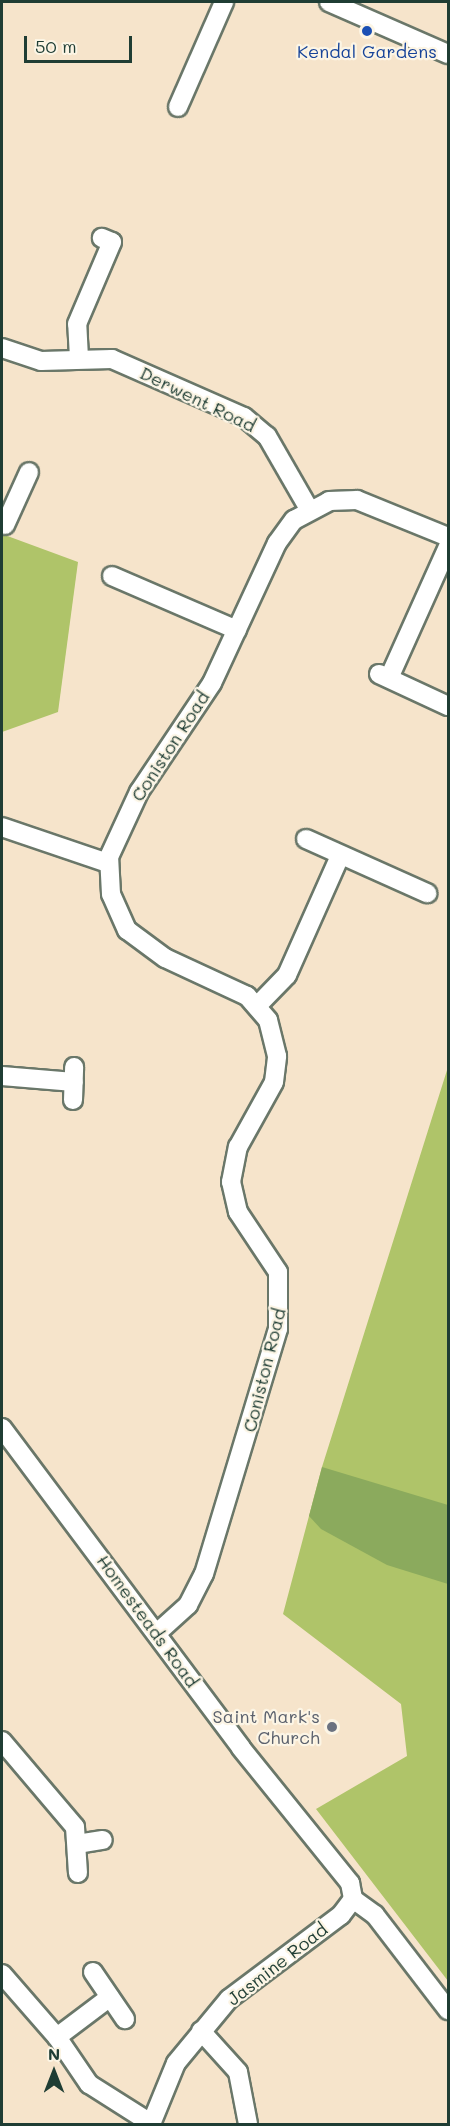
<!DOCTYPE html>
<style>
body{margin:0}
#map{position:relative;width:450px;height:2126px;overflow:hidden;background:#f6e4cb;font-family:Mali,sans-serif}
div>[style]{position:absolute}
.green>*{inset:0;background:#afc469}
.forest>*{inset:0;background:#8baa5d}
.roads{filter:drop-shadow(2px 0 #6a7769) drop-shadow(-2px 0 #6a7769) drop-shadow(0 2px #6a7769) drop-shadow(0 -2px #6a7769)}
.minor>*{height:18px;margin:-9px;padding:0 9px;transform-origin:9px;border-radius:9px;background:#fff}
.dots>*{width:16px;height:16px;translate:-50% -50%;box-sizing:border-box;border:3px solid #fcf5e5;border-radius:50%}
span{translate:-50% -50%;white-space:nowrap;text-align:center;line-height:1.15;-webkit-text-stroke:4.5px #fcf5e5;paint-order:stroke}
.transit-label{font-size:18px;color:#164399}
.street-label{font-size:18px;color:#1f3d34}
.worship-label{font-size:18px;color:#5b616d}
.right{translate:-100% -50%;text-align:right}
.frame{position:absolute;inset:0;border:3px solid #1f3d34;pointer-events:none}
.north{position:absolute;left:24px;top:2042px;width:60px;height:60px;-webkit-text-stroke:4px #fcf5e5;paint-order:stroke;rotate:0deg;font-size:16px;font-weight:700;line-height:24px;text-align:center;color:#1f3d34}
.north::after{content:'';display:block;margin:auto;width:21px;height:27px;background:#1f3d34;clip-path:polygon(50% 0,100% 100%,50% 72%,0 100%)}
.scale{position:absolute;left:24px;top:36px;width:108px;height:27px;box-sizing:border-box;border:3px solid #1f3d34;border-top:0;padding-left:8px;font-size:18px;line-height:21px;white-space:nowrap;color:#1f3d34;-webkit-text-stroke:4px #fcf5e5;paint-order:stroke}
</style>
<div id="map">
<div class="green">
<i style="clip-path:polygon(2px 534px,78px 562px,58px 712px,2px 732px)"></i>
<i style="clip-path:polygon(448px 1067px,448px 1981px,316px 1809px,407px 1756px,401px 1704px,283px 1614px,322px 1467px)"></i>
</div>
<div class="forest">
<i style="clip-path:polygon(322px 1467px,448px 1505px,448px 1584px,387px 1565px,321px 1529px,309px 1516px)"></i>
</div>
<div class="roads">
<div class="minor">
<i style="left:329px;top:2px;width:130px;rotate:23.6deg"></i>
<i style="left:178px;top:107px;width:115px;rotate:-66.3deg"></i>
<i style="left:2px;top:348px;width:41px;rotate:18.4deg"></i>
<i style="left:41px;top:361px;width:71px;rotate:-1.6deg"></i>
<i style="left:112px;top:359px;width:144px;rotate:23.7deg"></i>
<i style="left:244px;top:417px;width:30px;rotate:40deg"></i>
<i style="left:267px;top:436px;width:84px;rotate:60.1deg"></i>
<i style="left:79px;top:358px;width:34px;rotate:-93deg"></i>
<i style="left:77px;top:324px;width:89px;rotate:-66.9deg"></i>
<i style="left:112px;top:242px;width:11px;rotate:-158deg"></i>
<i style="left:5px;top:525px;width:58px;rotate:-65.6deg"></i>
<i style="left:112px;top:576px;width:136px;rotate:23.4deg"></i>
<i style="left:379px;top:674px;width:76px;rotate:24.9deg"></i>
<i style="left:389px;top:678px;width:144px;rotate:-65.8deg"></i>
<i style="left:2px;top:827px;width:112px;rotate:18.8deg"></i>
<i style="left:306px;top:839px;width:133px;rotate:24.1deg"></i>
<i style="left:257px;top:1006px;width:43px;rotate:-45.9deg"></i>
<i style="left:287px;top:975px;width:130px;rotate:-66deg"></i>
<i style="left:2px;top:1076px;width:72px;rotate:4.8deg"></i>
<i style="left:73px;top:1100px;width:33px;rotate:-88deg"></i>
<i style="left:2px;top:1428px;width:399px;rotate:53.2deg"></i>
<i style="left:241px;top:1748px;width:174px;rotate:51.1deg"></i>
<i style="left:350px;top:1883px;width:16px;rotate:79deg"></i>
<i style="left:157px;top:1633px;width:42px;rotate:-42.1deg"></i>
<i style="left:188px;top:1605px;width:35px;rotate:-63deg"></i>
<i style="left:204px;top:1574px;width:256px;rotate:-73.2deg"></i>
<i style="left:278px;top:1329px;width:57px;rotate:-90deg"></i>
<i style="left:278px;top:1272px;width:72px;rotate:-123.7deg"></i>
<i style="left:238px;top:1212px;width:31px;rotate:-103deg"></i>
<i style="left:231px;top:1182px;width:36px;rotate:-79deg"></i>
<i style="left:238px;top:1147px;width:74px;rotate:-61deg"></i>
<i style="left:274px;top:1082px;width:26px;rotate:-83deg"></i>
<i style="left:277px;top:1056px;width:37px;rotate:-104deg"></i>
<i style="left:268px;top:1020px;width:32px;rotate:-131deg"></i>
<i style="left:247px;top:996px;width:90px;rotate:-155.1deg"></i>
<i style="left:165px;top:958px;width:47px;rotate:-143.6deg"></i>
<i style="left:127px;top:930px;width:39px;rotate:-114deg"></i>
<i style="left:111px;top:894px;width:37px;rotate:-93deg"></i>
<i style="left:109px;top:857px;width:72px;rotate:-65.2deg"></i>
<i style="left:139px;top:792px;width:131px;rotate:-56.2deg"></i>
<i style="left:212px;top:683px;width:154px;rotate:-65.1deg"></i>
<i style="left:277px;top:543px;width:29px;rotate:-54deg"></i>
<i style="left:294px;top:520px;width:40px;rotate:-28deg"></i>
<i style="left:329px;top:501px;width:28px;rotate:-2deg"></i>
<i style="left:357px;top:500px;width:98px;rotate:22.1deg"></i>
<i style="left:2px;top:1741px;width:113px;rotate:49.7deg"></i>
<i style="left:75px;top:1827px;width:46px;rotate:86.3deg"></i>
<i style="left:77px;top:1844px;width:26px;rotate:-9deg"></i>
<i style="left:353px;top:1899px;width:27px;rotate:36deg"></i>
<i style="left:375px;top:1915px;width:120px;rotate:52.5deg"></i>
<i style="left:93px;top:1972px;width:57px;rotate:55.8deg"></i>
<i style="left:2px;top:1974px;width:84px;rotate:48.9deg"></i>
<i style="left:57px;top:2037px;width:57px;rotate:55.8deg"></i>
<i style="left:89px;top:2084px;width:75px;rotate:32.4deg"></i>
<i style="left:201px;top:2031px;width:55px;rotate:47.9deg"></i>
<i style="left:238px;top:2072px;width:53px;rotate:79.1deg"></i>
<i style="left:57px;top:2037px;width:66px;rotate:-37deg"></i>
<i style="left:151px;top:2124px;width:66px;rotate:-67.7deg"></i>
<i style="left:176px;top:2063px;width:83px;rotate:-50.4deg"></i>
<i style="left:229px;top:1999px;width:140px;rotate:-36.9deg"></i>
<i style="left:341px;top:1915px;width:20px;rotate:-53deg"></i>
</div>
</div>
<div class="dots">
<i style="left:367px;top:31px;background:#1a4fb4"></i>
<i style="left:332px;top:1727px;background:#6b7280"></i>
</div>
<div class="transit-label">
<span style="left:367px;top:51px">Kendal Gardens</span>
</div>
<div class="street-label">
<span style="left:198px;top:399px;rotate:26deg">Derwent Road</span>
<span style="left:170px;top:746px;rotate:-57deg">Coniston Road</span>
<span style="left:264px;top:1370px;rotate:-76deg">Coniston Road</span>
<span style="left:148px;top:1621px;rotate:54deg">Homesteads Road</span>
<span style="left:277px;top:1964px;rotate:-38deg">Jasmine Road</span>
</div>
<div class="worship-label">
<span class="right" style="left:320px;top:1727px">Saint Mark's<br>Church</span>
</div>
<div class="frame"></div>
<div class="north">N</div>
<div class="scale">50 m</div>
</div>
